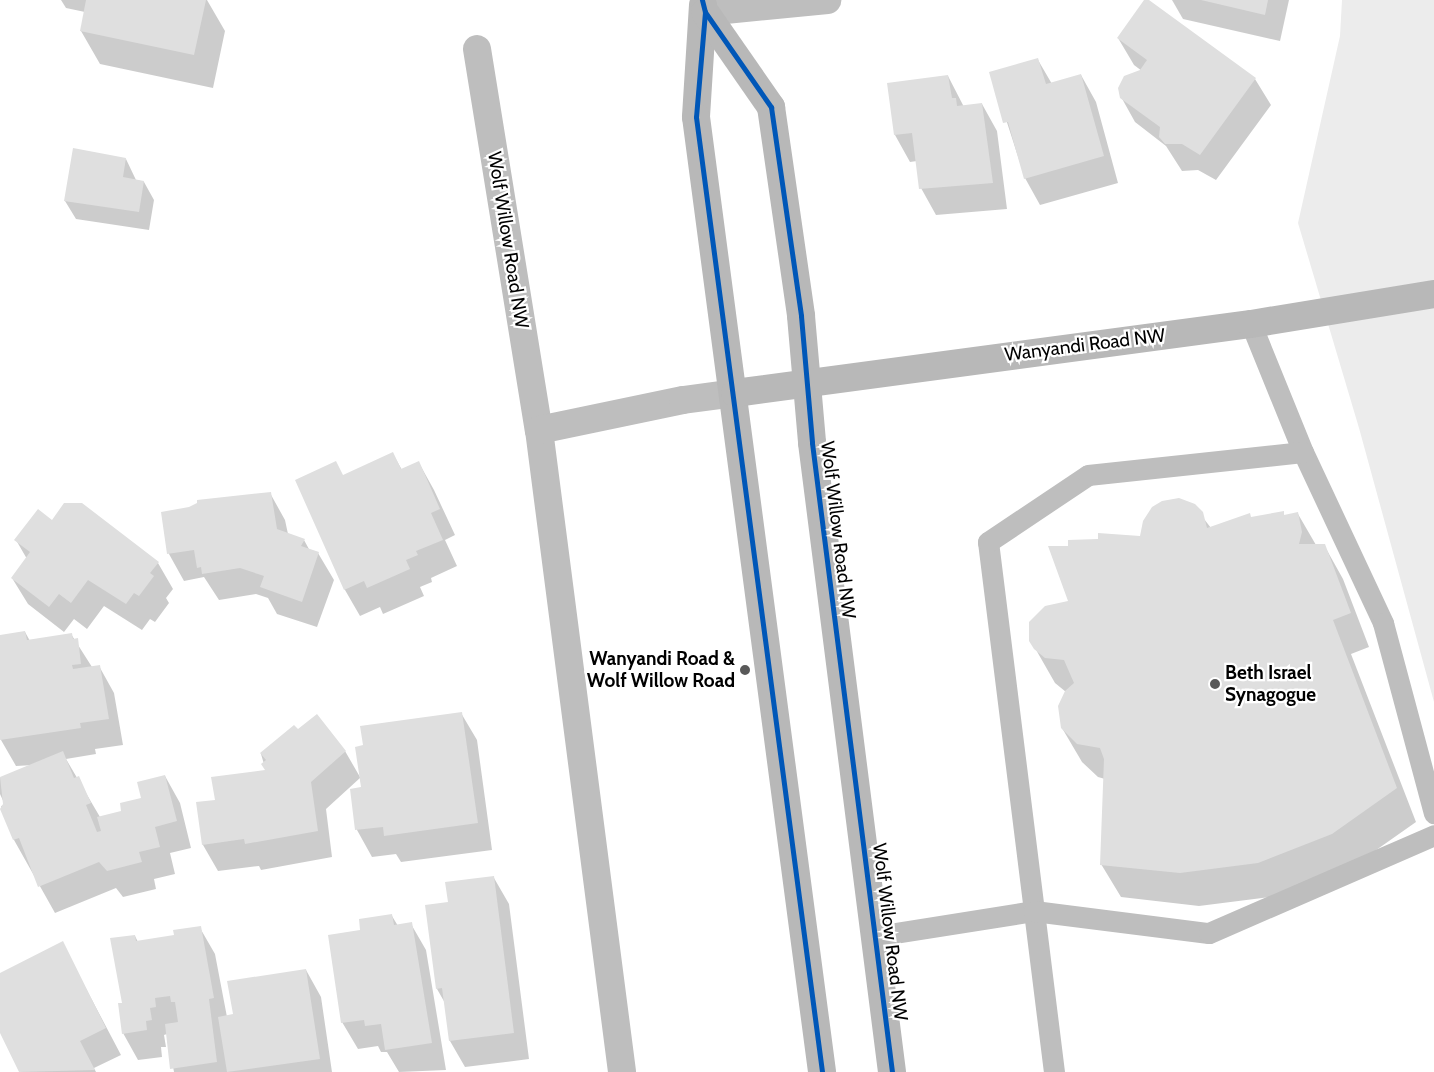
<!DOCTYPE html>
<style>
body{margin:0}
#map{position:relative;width:1434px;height:1072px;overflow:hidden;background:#fff;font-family:Cabin,sans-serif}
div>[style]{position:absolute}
.green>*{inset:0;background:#ececec}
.shadow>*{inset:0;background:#0003}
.building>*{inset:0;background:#dfdfdf}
.lane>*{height:21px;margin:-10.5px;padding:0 10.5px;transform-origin:10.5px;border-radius:10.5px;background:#bebebe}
.street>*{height:28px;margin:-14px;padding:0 14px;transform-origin:14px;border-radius:14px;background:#bebebe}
.secondary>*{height:28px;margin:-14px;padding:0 14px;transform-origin:14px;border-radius:14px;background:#b8b8b8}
.cycleway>*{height:5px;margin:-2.5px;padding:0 2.5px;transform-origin:2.5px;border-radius:2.5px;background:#0057b8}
.dots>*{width:14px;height:14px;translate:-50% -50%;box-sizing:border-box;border:2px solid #fff;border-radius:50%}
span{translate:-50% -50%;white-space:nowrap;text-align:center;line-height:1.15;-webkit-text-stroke:4.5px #fff;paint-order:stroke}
.street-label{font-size:19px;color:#000}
.poi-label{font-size:19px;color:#000;font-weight:700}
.right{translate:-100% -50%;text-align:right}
.left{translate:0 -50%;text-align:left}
</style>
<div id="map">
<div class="green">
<i style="clip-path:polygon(1342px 0,1434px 0,1434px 702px,1359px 428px,1298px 223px,1340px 36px)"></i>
</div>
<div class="shadow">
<i style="clip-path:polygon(61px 0,207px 0,225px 31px,213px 88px,100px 64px,81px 31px,85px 12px,66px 8px)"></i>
<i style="clip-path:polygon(1147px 0,1255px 79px,1271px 105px,1216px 180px,1198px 170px,1182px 171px,1166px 146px,1135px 122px,1120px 95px,1142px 71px,1134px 65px,1118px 38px)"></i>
<i style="clip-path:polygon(1172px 0,1289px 0,1280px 41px,1183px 19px)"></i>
<i style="clip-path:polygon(1038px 60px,1052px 84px,1081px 75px,1096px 102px,1118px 183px,1040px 205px,1025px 178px,991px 73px)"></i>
<i style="clip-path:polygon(948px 76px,964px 107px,982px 104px,997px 131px,1007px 209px,936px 215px,921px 188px,917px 161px,910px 162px,895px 135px,888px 84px)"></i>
<i style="clip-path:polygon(126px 159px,136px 180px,144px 182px,154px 200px,149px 230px,76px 219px,65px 201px)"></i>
<i style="clip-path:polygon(393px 454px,402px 470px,419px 463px,434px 490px,455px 535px,445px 540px,457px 566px,431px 578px,432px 582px,420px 587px,424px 596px,383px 614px,380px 607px,360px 616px,345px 590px,297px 480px,343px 476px)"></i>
<i style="clip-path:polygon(270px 493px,285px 520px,288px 534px,304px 540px,310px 551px,318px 553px,334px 580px,317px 627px,277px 614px,268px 598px,256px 594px,219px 600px,204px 577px,184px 581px,169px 554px,162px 513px,189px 508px,199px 504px,198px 501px)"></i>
<i style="clip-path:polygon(1194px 506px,1211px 528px,1283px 513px,1285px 516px,1298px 514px,1316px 545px,1324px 545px,1343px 579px,1369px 647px,1351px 654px,1416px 822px,1352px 867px,1277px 896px,1199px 906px,1121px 897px,1101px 864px,1105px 779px,1098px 777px,1082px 762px,1062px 728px,1066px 692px,1055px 683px,1031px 641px,1069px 602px,1070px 547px,1141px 538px)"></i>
<i style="clip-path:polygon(52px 522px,158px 563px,173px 589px,166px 598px,169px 603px,155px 622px,150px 619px,142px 630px,104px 606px,87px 629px,74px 619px,64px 632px,28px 604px,12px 578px,27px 559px,16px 540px)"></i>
<i style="clip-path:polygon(25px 632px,30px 641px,71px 634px,92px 667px,99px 666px,114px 693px,123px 745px,95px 749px,96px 754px,66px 759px,100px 817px,123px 812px,143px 799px,165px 776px,180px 803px,191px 848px,170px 853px,175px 874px,154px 879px,156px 889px,123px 897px,116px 888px,55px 913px,14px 840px,1px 806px,5px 805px,0 794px,0 778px,34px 765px,16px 766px,1px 740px,0 636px)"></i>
<i style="clip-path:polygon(461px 713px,477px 740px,492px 850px,401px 862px,396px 854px,372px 857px,357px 830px,351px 790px,362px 788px,360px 778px,326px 809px,332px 857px,261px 870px,259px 866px,218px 871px,203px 845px,197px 803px,216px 801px,266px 771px,261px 754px,298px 731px,345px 751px,360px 777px)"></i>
<i style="clip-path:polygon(494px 878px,509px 904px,529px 1059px,465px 1067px,450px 1041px,445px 1003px,437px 989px,450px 903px)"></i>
<i style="clip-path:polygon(392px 916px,398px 926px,411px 924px,426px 950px,446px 1070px,399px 1072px,387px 1052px,381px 1052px,378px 1046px,358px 1049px,342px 1022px,362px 931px)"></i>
<i style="clip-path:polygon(200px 928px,215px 954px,227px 1017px,234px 1015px,306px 970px,321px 997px,332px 1072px,174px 1072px,167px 1034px,164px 1035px,166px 1047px,161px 1047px,162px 1057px,138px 1060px,123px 1033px,123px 1004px,135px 936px,138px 942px,175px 936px)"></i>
<i style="clip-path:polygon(62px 943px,121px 1055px,94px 1068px,96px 1072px,21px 1072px,0 1031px,0 974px)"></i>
</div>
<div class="building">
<i style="clip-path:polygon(86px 0,206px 0,194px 55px,80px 31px)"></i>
<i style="clip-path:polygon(1144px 0,1149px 0,1256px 78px,1200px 155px,1182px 144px,1165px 144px,1159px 137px,1160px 127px,1120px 98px,1118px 88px,1124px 76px,1140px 70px,1147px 60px,1117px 38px)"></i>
<i style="clip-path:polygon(1201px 0,1268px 0,1265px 15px)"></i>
<i style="clip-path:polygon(1038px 58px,1046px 84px,1081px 74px,1104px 156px,1024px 179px,1008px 122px,1003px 123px,989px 72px)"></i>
<i style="clip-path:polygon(948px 75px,952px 98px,956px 98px,957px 106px,982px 103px,993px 183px,919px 189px,912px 133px,894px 135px,887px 83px)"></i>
<i style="clip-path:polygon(73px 148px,126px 158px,123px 177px,144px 181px,139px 212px,64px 201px)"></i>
<i style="clip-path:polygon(393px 452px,401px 469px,419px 461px,440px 509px,431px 513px,443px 540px,416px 551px,418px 555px,406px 560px,410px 569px,367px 588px,364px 581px,344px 590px,295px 480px,336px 461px,343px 475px)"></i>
<i style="clip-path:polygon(271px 492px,277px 529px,305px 539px,301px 546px,319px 552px,302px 602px,260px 587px,264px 576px,240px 568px,202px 574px,201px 567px,197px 568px,194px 550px,167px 554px,161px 512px,189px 507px,197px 503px,197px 500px)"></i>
<i style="clip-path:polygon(1179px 498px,1195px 504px,1203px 512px,1207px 528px,1250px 513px,1251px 517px,1284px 511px,1284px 515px,1298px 512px,1302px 532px,1299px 544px,1325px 544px,1351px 613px,1333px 620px,1397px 788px,1332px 834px,1258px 863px,1180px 873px,1100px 865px,1104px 759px,1100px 748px,1077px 744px,1061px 728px,1058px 706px,1065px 691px,1074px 683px,1064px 660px,1045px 658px,1034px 649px,1029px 641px,1029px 622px,1045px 606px,1068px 601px,1048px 546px,1068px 546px,1068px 540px,1098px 539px,1098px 533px,1140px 536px,1143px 521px,1152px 507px,1162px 501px)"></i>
<i style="clip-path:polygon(64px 503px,82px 503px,159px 562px,150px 573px,154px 576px,139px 596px,134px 593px,126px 604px,88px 580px,71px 603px,59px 594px,49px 607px,11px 578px,30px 552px,14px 540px,38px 509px,52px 520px)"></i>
<i style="clip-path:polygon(25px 631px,27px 640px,72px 633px,73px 639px,78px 638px,81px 664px,72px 665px,73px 669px,100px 665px,109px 719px,80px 723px,81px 728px,0 740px,0 635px)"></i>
<i style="clip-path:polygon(462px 712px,478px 823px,384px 836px,383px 827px,355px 830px,350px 789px,361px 787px,355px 747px,363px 745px,360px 726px)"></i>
<i style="clip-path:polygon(317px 714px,346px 751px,311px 782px,318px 831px,245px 844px,244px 839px,202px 845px,196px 802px,215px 800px,211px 777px,265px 770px,261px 764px,266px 760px,260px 753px,294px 725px,298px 729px)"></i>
<i style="clip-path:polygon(63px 751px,74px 778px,79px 776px,91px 803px,86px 805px,97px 832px,101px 831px,97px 817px,121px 811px,120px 803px,141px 798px,137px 782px,165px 775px,177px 821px,155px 827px,160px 847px,139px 852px,142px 862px,107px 871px,99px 862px,38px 887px,19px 838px,13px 840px,0 809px,3px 804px,0 777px)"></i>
<i style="clip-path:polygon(494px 876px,514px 1033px,449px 1041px,442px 988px,436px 989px,425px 905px,448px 902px,445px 882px)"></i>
<i style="clip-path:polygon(392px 914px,394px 925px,412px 922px,432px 1043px,385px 1050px,381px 1024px,365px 1026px,364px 1020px,341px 1023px,328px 935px,360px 930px,359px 919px)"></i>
<i style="clip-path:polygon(201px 926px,214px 998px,209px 999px,217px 1062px,170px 1069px,165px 1024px,178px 1022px,175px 1002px,171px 1002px,170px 996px,155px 998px,156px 1007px,150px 1008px,152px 1020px,146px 1021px,147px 1030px,122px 1034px,118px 1003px,122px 1003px,110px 938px,135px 935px,136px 941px,174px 935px,173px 930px)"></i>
<i style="clip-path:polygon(63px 941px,106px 1028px,80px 1041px,95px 1070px,19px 1072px,0 1033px,0 973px)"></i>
<i style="clip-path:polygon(306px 969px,320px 1059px,227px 1072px,218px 1017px,233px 1014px,227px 981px)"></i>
</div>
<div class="lane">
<i style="left:1251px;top:324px;width:138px;rotate:67.9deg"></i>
<i style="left:1303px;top:452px;width:189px;rotate:64.9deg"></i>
<i style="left:1383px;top:623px;width:197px;rotate:75deg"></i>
<i style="left:876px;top:936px;width:160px;rotate:-9deg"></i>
<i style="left:1034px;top:911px;width:372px;rotate:-97.1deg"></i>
<i style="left:988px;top:542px;width:120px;rotate:-33.8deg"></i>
<i style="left:1088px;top:475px;width:216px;rotate:-6.1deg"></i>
<i style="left:1054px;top:1072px;width:162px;rotate:-97.1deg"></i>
<i style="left:1034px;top:911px;width:176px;rotate:7.2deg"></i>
<i style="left:1209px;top:933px;width:245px;rotate:-23.5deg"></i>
</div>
<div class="street">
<i style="left:705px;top:12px;width:123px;rotate:-5.6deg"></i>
<i style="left:477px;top:49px;width:386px;rotate:80.8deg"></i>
<i style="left:539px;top:430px;width:647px;rotate:82.63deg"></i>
<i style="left:539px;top:430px;width:147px;rotate:-11.8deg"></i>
<i style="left:683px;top:400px;width:52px;rotate:-7.7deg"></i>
</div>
<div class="secondary">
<i style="left:703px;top:5px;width:112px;rotate:93.6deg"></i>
<i style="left:696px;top:117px;width:963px;rotate:82.48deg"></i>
<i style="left:705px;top:12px;width:116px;rotate:55.2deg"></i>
<i style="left:771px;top:107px;width:211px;rotate:81.8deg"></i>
<i style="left:801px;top:316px;width:127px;rotate:85deg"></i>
<i style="left:812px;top:443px;width:634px;rotate:82.75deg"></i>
<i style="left:735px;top:393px;width:521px;rotate:-7.62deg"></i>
<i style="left:1251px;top:324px;width:185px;rotate:-9.3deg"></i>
</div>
<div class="cycleway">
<i style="left:702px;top:0;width:12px;rotate:76deg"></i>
<i style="left:705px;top:12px;width:105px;rotate:94.9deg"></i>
<i style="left:696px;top:117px;width:963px;rotate:82.48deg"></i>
<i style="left:705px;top:12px;width:116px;rotate:55.2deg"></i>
<i style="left:771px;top:107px;width:211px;rotate:81.8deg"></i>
<i style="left:801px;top:316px;width:127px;rotate:85deg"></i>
<i style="left:812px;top:443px;width:634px;rotate:82.75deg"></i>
</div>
<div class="dots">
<i style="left:745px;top:670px;background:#595959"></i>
<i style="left:1215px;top:684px;background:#595959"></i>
</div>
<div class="street-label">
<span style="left:508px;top:240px;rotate:81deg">Wolf Willow Road NW</span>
<span style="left:1085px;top:345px;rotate:-7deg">Wanyandi Road NW</span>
<span style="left:838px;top:530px;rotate:83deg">Wolf Willow Road NW</span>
<span style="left:890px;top:932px;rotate:83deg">Wolf Willow Road NW</span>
</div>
<div class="poi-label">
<span class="right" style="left:735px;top:670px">Wanyandi Road &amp;<br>Wolf Willow Road</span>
<span class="left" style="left:1225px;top:684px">Beth Israel<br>Synagogue</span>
</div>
</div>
